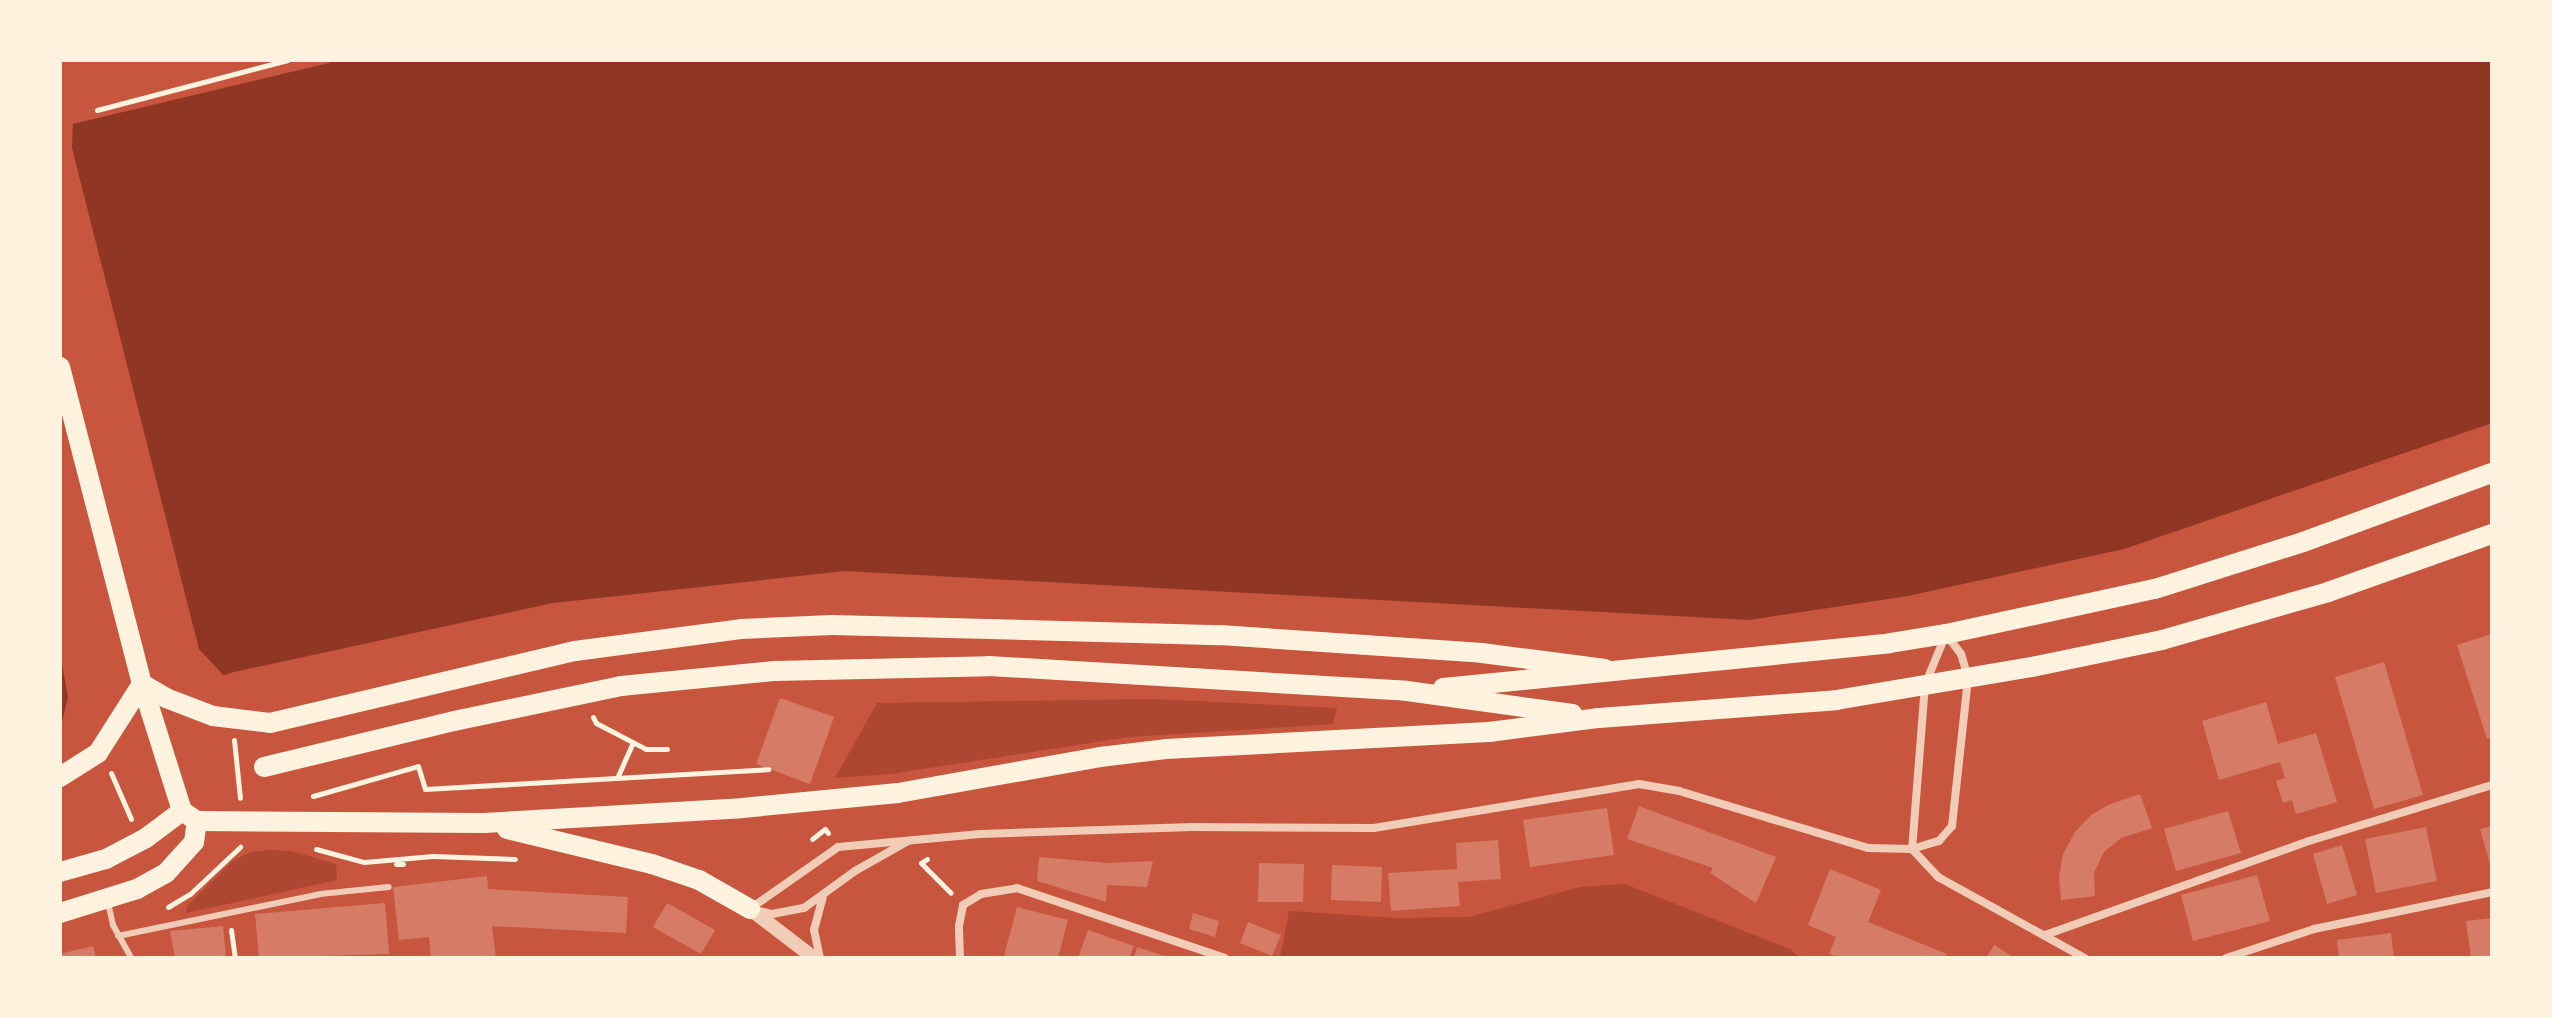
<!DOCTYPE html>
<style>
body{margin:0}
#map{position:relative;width:2552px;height:1018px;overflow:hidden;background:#c8553d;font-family:"Open Sans",sans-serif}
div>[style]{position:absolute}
.green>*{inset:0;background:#ae4732}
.water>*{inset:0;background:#8f3625}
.pier>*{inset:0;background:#c8553d}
.building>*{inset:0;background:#d67c66}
.path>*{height:5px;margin:-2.5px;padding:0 2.5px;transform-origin:2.5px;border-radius:2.5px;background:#fff3e0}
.service>*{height:6px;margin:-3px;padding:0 3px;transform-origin:3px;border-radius:3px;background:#f1ccb7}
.minor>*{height:8px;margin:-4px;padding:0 4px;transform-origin:4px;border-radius:4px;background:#f1ccb7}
.tertiary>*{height:14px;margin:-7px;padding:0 7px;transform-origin:7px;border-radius:7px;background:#f1ccb7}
.primary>*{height:20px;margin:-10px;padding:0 10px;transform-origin:10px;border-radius:10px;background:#fff3e0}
span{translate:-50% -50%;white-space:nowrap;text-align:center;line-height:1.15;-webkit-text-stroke:8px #fff3e0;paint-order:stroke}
.frame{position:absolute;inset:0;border:62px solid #fff3e0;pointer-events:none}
</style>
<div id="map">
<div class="green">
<i style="clip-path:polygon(1154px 699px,1337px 708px,1333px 724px,1129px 737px,891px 774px,835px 778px,877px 703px)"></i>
<i style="clip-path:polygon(269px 850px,291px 851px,336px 864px,337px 880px,186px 913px,187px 906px,234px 860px,251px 852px)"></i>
<i style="clip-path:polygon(1625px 884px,1792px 950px,1799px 958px,1280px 958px,1289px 911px,1396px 918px,1469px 917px,1580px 887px)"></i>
</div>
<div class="water">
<i style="clip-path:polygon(330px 60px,2492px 60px,2492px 423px,2124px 549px,1908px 596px,1749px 620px,845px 571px,553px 603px,234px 672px,60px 723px,60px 127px,329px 63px)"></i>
</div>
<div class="pier">
<i style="clip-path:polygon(73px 120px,72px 148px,199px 649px,226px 678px,61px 727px,68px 697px,60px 654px,60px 123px)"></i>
</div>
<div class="building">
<i style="clip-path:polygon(2492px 634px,2492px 738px,2487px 739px,2457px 645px)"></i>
<i style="clip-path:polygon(2384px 662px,2423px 795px,2374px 809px,2335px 677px)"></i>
<i style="clip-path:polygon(780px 698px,834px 717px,810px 784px,756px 764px)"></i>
<i style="clip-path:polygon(2266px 702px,2278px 744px,2316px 733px,2337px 802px,2296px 814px,2292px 800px,2283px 803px,2276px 781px,2285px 778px,2280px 762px,2219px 780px,2202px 721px)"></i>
<i style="clip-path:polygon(2140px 794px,2152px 828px,2121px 838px,2104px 852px,2094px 873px,2095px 896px,2061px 900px,2059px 876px,2063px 854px,2075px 832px,2091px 815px,2108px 805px)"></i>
<i style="clip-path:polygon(1639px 806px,1776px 857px,1756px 903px,1710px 873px,1713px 868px,1627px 839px)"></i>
<i style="clip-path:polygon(1607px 808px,1614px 855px,1530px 867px,1523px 820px)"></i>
<i style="clip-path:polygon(2228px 811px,2241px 853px,2176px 871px,2164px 829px)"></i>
<i style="clip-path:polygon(2492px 826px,2492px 868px,2491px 868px,2480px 829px)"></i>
<i style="clip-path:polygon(2426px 827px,2437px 881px,2376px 893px,2365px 839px)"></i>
<i style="clip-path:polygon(1498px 840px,1501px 879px,1458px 882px,1460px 906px,1391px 911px,1388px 873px,1457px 869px,1456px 843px)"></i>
<i style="clip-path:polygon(2342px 845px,2357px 895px,2327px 904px,2313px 854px)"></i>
<i style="clip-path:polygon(1039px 857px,1108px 863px,1153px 861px,1147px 887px,1107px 885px,1106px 902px,1037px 881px)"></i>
<i style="clip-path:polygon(1259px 863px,1304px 864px,1303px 902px,1258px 902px)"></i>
<i style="clip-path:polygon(1332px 865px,1382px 867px,1381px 902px,1331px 900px)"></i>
<i style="clip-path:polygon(1830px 869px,1881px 890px,1868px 922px,1947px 954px,1945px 958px,1840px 958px,1829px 954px,1836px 937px,1808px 925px)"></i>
<i style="clip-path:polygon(2257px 875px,2270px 921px,2193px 941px,2181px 895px)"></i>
<i style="clip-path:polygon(487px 876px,488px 889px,628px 897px,626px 933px,492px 926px,496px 958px,431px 958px,429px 937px,399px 940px,393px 887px)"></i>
<i style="clip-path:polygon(385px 903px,389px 954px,259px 958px,255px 914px)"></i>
<i style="clip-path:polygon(667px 903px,715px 930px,701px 954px,653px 927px)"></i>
<i style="clip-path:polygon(1017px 907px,1068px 920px,1058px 958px,1004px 956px)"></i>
<i style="clip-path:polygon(1193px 913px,1219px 921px,1215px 937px,1189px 929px)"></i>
<i style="clip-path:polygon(2492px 918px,2492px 956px,2471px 958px,2466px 921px)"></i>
<i style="clip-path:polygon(1248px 922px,1281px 935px,1272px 956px,1240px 943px)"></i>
<i style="clip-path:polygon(223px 926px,226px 958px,175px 958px,170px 931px)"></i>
<i style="clip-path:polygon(1088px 930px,1134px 946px,1129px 958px,1078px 958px)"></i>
<i style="clip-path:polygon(2391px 933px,2394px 958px,2339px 958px,2337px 940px)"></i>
<i style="clip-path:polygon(1994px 945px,2015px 958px,1986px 958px)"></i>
<i style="clip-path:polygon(93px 946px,96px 958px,60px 958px,60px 954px)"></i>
<i style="clip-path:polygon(1137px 947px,1168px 957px,1168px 958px,1134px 958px)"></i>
</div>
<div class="path">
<i style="left:97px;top:110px;width:197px;rotate:-14.7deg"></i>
<i style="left:593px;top:717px;width:7px;rotate:63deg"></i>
<i style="left:596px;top:723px;width:56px;rotate:27.5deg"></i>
<i style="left:646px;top:749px;width:21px"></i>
<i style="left:234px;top:740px;width:58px;rotate:84.1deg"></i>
<i style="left:111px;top:773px;width:50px;rotate:66.5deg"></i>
<i style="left:617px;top:778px;width:39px;rotate:-66deg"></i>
<i style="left:313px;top:796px;width:109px;rotate:-15.9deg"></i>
<i style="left:418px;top:766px;width:24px;rotate:73deg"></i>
<i style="left:425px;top:789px;width:344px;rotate:-3.3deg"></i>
<i style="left:812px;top:839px;width:16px;rotate:-38deg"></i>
<i style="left:825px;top:829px;width:5px;rotate:53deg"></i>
<i style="left:316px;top:849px;width:50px;rotate:15.2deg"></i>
<i style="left:364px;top:862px;width:69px;rotate:-5deg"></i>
<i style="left:433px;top:856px;width:82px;rotate:2.1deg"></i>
<i style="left:927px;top:859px;width:7px;rotate:146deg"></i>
<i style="left:921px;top:863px;width:42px;rotate:45deg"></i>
<i style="left:396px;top:864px;width:7px"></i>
<i style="left:168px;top:907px;width:26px;rotate:-31deg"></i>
<i style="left:190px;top:894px;width:69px;rotate:-43.2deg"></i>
<i style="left:231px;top:930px;width:28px;rotate:82deg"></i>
</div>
<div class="service">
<i style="left:108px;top:903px;width:23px;rotate:77deg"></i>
<i style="left:113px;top:925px;width:38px;rotate:61deg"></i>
<i style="left:118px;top:936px;width:206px;rotate:-11.7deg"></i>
<i style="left:320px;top:894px;width:69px;rotate:-5.8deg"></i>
</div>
<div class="minor">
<i style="left:751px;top:908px;width:106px;rotate:-35deg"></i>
<i style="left:838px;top:847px;width:143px;rotate:-5.2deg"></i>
<i style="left:980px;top:834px;width:213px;rotate:-1.9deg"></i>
<i style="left:1193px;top:827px;width:181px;rotate:0.3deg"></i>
<i style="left:1374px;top:828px;width:269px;rotate:-9.4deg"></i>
<i style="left:1639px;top:784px;width:41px;rotate:9.9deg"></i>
<i style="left:1679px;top:791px;width:197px;rotate:16.8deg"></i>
<i style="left:1868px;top:848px;width:44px;rotate:1.3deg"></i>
<i style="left:1912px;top:849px;width:28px;rotate:-17deg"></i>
<i style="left:1939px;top:841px;width:20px;rotate:-49deg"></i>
<i style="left:1952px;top:826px;width:149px;rotate:-83.8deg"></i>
<i style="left:1968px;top:678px;width:25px;rotate:-106deg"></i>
<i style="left:1961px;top:654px;width:25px;rotate:-127deg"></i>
<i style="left:1946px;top:634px;width:55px;rotate:112.4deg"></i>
<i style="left:1925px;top:685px;width:165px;rotate:94.5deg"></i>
<i style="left:1912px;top:849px;width:38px;rotate:47deg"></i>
<i style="left:1938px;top:877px;width:168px;rotate:28.9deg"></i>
<i style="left:755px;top:910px;width:17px;rotate:13deg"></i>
<i style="left:772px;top:914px;width:33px;rotate:-11deg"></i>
<i style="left:804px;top:908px;width:63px;rotate:-36deg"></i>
<i style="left:855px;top:871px;width:61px;rotate:-29.5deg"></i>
<i style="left:2045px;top:935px;width:280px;rotate:-19.6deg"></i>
<i style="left:2309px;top:841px;width:191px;rotate:-17deg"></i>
<i style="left:820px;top:958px;width:29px;rotate:-102deg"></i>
<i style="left:814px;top:930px;width:34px;rotate:-75deg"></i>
<i style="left:960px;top:958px;width:32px;rotate:-92deg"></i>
<i style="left:959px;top:926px;width:21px;rotate:-79deg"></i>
<i style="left:963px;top:905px;width:21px;rotate:-31deg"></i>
<i style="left:981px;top:894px;width:36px;rotate:-9deg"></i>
<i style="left:1017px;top:888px;width:219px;rotate:18.6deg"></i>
<i style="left:2226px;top:958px;width:93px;rotate:-18.2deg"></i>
<i style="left:2314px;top:929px;width:182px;rotate:-11.7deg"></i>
</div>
<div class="tertiary">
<i style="left:750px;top:909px;width:81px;rotate:37.4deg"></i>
</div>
<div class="primary">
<i style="left:60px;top:367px;width:327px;rotate:75.5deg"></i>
<i style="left:142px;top:684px;width:133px;rotate:72.5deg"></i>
<i style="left:182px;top:811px;width:18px;rotate:34deg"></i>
<i style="left:142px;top:684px;width:28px;rotate:30deg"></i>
<i style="left:166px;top:698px;width:50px;rotate:21deg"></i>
<i style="left:213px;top:716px;width:57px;rotate:7deg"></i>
<i style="left:270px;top:723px;width:313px;rotate:-13.3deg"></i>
<i style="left:575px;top:651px;width:167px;rotate:-7.5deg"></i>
<i style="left:741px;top:629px;width:91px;rotate:-2.5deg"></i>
<i style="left:832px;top:625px;width:388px;rotate:1.5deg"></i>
<i style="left:1220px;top:635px;width:263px;rotate:3.9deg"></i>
<i style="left:1482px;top:653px;width:124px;rotate:7.4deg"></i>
<i style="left:1443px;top:688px;width:449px;rotate:-5.7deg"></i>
<i style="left:1890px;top:643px;width:57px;rotate:-9.1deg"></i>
<i style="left:1946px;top:634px;width:214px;rotate:-12.2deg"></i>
<i style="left:2155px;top:589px;width:155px;rotate:-17.6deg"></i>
<i style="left:2303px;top:542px;width:201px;rotate:-20.1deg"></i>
<i style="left:264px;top:767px;width:195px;rotate:-13.6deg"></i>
<i style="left:454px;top:721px;width:171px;rotate:-11.8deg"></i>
<i style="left:621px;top:686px;width:155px;rotate:-5.6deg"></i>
<i style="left:775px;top:671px;width:214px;rotate:-1.3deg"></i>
<i style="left:989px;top:666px;width:419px;rotate:3.4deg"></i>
<i style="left:1407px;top:691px;width:167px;rotate:7.9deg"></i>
<i style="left:60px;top:777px;width:45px;rotate:-32.3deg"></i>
<i style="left:98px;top:753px;width:82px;rotate:-57.5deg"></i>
<i style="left:197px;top:821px;width:287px;rotate:0.4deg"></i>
<i style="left:484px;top:823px;width:258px;rotate:-3.3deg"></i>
<i style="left:742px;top:808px;width:157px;rotate:-5.5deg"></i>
<i style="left:898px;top:793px;width:205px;rotate:-10.1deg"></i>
<i style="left:1100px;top:757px;width:66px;rotate:-6.9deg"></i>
<i style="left:1166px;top:749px;width:323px;rotate:-3deg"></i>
<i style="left:1489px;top:732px;width:111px;rotate:-7.3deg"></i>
<i style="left:1599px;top:718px;width:238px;rotate:-4.3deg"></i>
<i style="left:1836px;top:700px;width:199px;rotate:-9.6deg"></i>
<i style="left:2032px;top:667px;width:133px;rotate:-11.7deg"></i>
<i style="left:2162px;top:640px;width:173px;rotate:-16.1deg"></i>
<i style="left:2328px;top:592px;width:174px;rotate:-19.5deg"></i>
<i style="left:507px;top:829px;width:149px;rotate:13.6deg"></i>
<i style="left:652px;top:864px;width:50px;rotate:18.8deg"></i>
<i style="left:699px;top:880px;width:59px;rotate:29.6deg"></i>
<i style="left:60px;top:872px;width:48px;rotate:-15.8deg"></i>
<i style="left:106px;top:859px;width:45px;rotate:-27.7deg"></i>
<i style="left:146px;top:838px;width:45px;rotate:-36.9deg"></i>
<i style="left:60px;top:913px;width:81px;rotate:-17.3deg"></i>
<i style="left:137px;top:889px;width:33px;rotate:-29deg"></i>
<i style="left:166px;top:873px;width:42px;rotate:-47.9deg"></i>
<i style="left:194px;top:842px;width:21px;rotate:-82deg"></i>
</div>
<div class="frame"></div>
</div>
